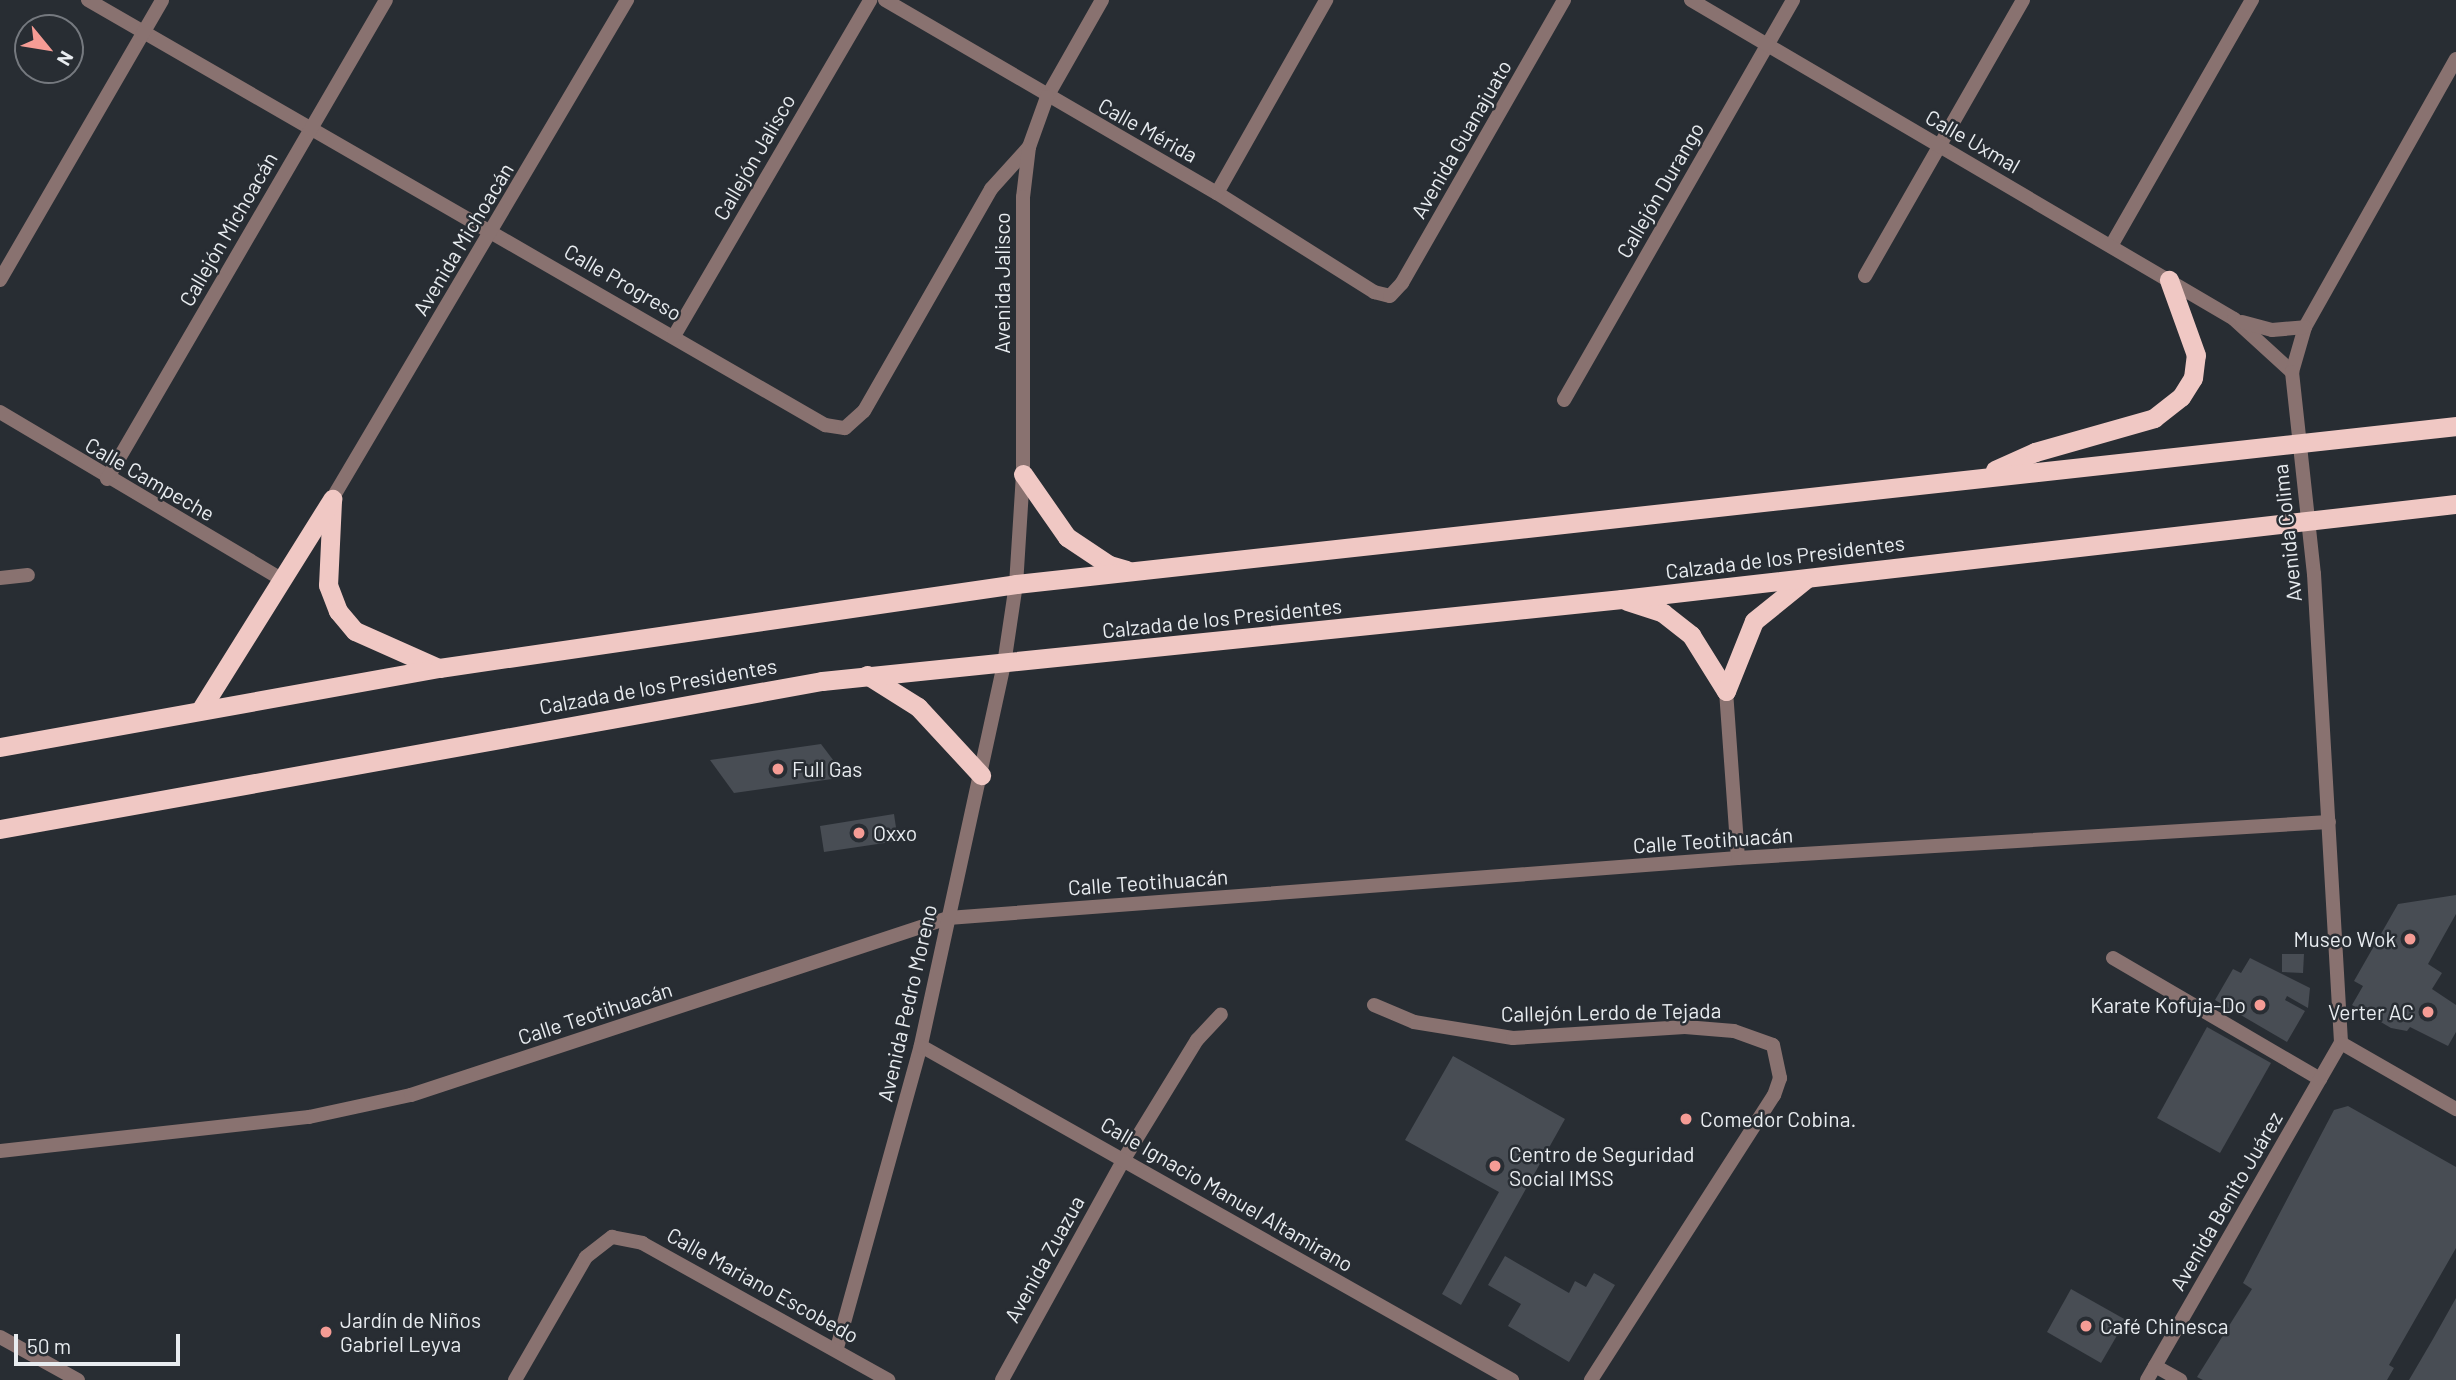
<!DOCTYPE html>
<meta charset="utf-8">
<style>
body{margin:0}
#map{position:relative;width:2456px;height:1380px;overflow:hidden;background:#282d33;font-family:Barlow,sans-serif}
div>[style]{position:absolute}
.building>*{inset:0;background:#484d54}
.minor>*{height:14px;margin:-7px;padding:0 7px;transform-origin:7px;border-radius:7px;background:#897270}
.tertiary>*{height:14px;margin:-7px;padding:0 7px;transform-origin:7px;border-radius:7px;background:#897270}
.trunk>*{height:19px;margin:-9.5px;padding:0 9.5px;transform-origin:9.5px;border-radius:9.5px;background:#f0c8c4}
.dots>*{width:19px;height:19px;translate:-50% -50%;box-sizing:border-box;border:4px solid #282d33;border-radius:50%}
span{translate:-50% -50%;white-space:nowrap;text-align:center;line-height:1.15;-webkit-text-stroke:5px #282d33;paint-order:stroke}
.street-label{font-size:21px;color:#e8ecf0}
.poi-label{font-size:21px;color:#e8ecf0}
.left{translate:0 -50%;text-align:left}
.right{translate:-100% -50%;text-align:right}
.north{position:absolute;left:14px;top:14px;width:70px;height:70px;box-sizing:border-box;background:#282d33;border:2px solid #75797f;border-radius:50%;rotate:120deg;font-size:19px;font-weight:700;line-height:28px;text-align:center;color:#e8ecf0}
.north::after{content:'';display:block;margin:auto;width:24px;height:32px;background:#f59c95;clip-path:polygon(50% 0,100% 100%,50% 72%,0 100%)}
.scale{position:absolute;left:14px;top:1334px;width:166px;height:32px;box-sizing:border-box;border:4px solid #e8ecf0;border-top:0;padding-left:9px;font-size:21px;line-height:24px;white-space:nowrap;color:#e8ecf0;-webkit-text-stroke:5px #282d33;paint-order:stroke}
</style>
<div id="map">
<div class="building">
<i style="clip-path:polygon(821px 744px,846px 777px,734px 793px,710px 760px)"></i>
<i style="clip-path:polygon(894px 814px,898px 841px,824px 852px,820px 826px)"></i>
<i style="clip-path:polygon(2456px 895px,2456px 914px,2428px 964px,2442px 973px,2432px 989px,2456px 1005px,2456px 1032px,2448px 1046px,2410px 1027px,2407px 1031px,2391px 1028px,2352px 1005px,2363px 986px,2354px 981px,2398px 904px)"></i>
<i style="clip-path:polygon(2282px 954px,2304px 954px,2303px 973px,2282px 972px)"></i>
<i style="clip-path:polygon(2250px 958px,2310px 988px,2308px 1008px,2287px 996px,2285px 1000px,2305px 1011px,2287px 1042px,2215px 1000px,2233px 969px,2241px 973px)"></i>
<i style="clip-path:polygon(2207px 1027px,2271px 1063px,2220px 1153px,2157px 1118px)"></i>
<i style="clip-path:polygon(1453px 1056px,1565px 1119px,1461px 1305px,1442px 1294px,1499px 1192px,1405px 1140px)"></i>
<i style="clip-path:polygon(2348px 1106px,2456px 1167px,2456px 1248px,2389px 1365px,2394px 1368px,2387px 1380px,2203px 1380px,2197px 1377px,2252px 1289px,2243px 1283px,2334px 1110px)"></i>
<i style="clip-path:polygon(1505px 1256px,1569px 1293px,1575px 1281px,1586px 1287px,1594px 1273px,1615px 1285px,1569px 1362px,1508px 1326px,1521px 1304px,1488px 1285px)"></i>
<i style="clip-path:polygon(2071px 1289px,2126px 1320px,2101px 1363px,2047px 1332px)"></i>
<i style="clip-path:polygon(2456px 1298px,2456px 1380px,2409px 1380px,2433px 1339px)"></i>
</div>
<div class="minor">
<i style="left:88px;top:0;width:851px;rotate:29.97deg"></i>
<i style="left:825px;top:425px;width:20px;rotate:9deg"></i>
<i style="left:845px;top:428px;width:25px;rotate:-42deg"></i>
<i style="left:864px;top:411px;width:256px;rotate:-60.2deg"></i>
<i style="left:991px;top:189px;width:57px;rotate:-47.9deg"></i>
<i style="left:885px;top:0;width:384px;rotate:30.2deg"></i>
<i style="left:1217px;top:193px;width:186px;rotate:32.2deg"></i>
<i style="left:1374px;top:292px;width:16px;rotate:14deg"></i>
<i style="left:1390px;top:296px;width:18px;rotate:-47deg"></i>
<i style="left:1402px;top:283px;width:326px;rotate:-60.2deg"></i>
<i style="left:1217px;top:193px;width:222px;rotate:-60.5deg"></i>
<i style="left:2111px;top:246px;width:284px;rotate:-60.2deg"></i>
<i style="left:1865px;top:276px;width:318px;rotate:-60.2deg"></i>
<i style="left:0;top:280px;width:323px;rotate:-59.9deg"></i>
<i style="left:674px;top:336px;width:389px;rotate:-59.7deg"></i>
<i style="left:1564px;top:400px;width:461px;rotate:-60.2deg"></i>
<i style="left:0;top:412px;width:326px;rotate:30.7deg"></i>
<i style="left:107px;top:479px;width:554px;rotate:-59.78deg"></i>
<i style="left:0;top:578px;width:28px;rotate:-6deg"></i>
<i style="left:1726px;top:691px;width:167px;rotate:85.9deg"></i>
<i style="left:2113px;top:958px;width:240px;rotate:30.3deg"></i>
<i style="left:1374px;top:1005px;width:43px;rotate:23deg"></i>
<i style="left:1414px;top:1022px;width:100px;rotate:9.2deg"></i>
<i style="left:1513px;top:1038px;width:172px;rotate:-3.7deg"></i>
<i style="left:1685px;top:1027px;width:49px;rotate:4.7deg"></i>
<i style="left:1734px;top:1031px;width:41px;rotate:19.7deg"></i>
<i style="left:1773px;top:1045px;width:34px;rotate:78deg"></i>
<i style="left:1780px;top:1078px;width:18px;rotate:109deg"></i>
<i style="left:1774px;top:1095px;width:339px;rotate:122.7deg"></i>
<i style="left:0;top:1151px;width:311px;rotate:-6.3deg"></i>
<i style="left:309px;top:1117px;width:104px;rotate:-12.2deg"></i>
<i style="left:411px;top:1095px;width:565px;rotate:-18.24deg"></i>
<i style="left:948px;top:918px;width:792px;rotate:-4.34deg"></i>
<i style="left:1738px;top:858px;width:592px;rotate:-3.49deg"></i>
<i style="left:0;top:1337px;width:89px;rotate:28.9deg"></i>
<i style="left:837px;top:1348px;width:313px;rotate:-74.5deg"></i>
<i style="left:2155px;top:1366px;width:29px;rotate:29deg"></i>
<i style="left:515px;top:1380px;width:142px;rotate:-60deg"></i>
<i style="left:586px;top:1257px;width:33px;rotate:-38deg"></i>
<i style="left:612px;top:1237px;width:31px;rotate:11deg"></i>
<i style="left:642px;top:1243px;width:282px;rotate:29.1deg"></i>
<i style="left:1002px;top:1380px;width:252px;rotate:-61.1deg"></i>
<i style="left:1124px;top:1159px;width:140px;rotate:-58.5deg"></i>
<i style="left:1197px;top:1040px;width:35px;rotate:-47deg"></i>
<i style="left:2147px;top:1380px;width:389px;rotate:-60.1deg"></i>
</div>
<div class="tertiary">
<i style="left:1102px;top:0;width:112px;rotate:119.6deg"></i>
<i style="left:1047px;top:97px;width:53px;rotate:109.8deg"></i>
<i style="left:1029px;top:147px;width:50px;rotate:96.8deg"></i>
<i style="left:1023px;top:197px;width:277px;rotate:90deg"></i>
<i style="left:1023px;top:474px;width:110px;rotate:93.6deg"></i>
<i style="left:1016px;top:584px;width:81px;rotate:98.5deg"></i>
<i style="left:1004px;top:664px;width:391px;rotate:102.3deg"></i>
<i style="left:921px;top:1046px;width:679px;rotate:29.47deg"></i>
<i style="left:1691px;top:0;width:630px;rotate:30.43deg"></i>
<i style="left:2234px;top:319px;width:79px;rotate:42.4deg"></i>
<i style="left:2456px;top:59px;width:308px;rotate:119.4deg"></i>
<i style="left:2305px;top:327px;width:47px;rotate:106.1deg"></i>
<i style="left:2292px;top:372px;width:203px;rotate:83.8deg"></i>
<i style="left:2314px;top:574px;width:470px;rotate:86.7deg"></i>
<i style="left:2341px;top:1043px;width:133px;rotate:29.9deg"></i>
<i style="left:2242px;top:322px;width:31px;rotate:15deg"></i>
<i style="left:2272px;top:330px;width:33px;rotate:-5deg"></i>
<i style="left:332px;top:499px;width:580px;rotate:-59.41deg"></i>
</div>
<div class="trunk">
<i style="left:1995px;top:470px;width:44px;rotate:-24.2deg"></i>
<i style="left:2035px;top:452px;width:124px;rotate:-15.9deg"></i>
<i style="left:2154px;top:418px;width:34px;rotate:-38deg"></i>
<i style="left:2181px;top:397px;width:22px;rotate:-58deg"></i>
<i style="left:2193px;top:378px;width:23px;rotate:-83deg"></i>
<i style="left:2196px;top:355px;width:80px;rotate:-109.8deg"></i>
<i style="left:1023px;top:474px;width:77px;rotate:55.1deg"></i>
<i style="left:1067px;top:537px;width:50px;rotate:33.7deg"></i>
<i style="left:1109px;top:565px;width:18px;rotate:16deg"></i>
<i style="left:332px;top:501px;width:84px;rotate:92.7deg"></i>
<i style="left:328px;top:585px;width:28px;rotate:69deg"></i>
<i style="left:338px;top:611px;width:26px;rotate:50deg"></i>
<i style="left:355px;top:631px;width:91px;rotate:24deg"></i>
<i style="left:1627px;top:601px;width:38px;rotate:18deg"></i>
<i style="left:1663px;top:613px;width:36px;rotate:38deg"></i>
<i style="left:1691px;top:635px;width:66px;rotate:58deg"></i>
<i style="left:867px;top:675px;width:60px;rotate:32.1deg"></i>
<i style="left:918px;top:707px;width:93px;rotate:47.2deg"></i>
<i style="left:1726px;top:691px;width:75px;rotate:-68.2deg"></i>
<i style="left:1754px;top:621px;width:67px;rotate:-38.9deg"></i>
<i style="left:201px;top:709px;width:248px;rotate:-58deg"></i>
<i style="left:0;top:747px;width:446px;rotate:-10.2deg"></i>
<i style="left:439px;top:668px;width:583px;rotate:-8.28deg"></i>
<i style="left:1016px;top:584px;width:1449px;rotate:-6.26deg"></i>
<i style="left:0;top:829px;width:835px;rotate:-10.21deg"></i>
<i style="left:822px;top:681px;width:804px;rotate:-5.85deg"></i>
<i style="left:1622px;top:599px;width:839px;rotate:-6.5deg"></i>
</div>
<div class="dots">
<i style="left:778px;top:769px;background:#f59c95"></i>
<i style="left:859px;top:833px;background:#f59c95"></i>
<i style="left:2410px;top:939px;background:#f59c95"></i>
<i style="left:2260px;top:1005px;background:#f59c95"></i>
<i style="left:2428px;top:1012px;background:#f59c95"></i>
<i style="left:1686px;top:1119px;background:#f59c95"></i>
<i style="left:1495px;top:1166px;background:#f59c95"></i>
<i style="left:2086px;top:1326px;background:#f59c95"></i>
<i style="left:326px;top:1332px;background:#f59c95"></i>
</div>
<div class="street-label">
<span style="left:1148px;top:130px;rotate:29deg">Calle Mérida</span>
<span style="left:1461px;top:139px;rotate:-60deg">Avenida Guanajuato</span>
<span style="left:1973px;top:141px;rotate:30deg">Calle Uxmal</span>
<span style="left:754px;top:157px;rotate:-60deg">Callejón Jalisco</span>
<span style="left:1660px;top:190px;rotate:-60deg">Callejón Durango</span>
<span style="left:228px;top:229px;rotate:-60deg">Callejón Michoacán</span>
<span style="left:463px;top:239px;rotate:-59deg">Avenida Michoacán</span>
<span style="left:623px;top:282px;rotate:30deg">Calle Progreso</span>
<span style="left:1002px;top:283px;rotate:-90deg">Avenida Jalisco</span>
<span style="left:150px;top:479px;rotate:30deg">Calle Campeche</span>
<span style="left:2287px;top:533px;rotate:-96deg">Avenida Colima</span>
<span style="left:1785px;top:557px;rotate:-7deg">Calzada de los Presidentes</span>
<span style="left:1222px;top:618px;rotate:-6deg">Calzada de los Presidentes</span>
<span style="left:658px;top:686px;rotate:-10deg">Calzada de los Presidentes</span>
<span style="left:1713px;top:840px;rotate:-4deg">Calle Teotihuacán</span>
<span style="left:1148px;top:882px;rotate:-4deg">Calle Teotihuacán</span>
<span style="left:907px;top:1003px;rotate:-77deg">Avenida Pedro Moreno</span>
<span style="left:1611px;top:1012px;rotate:-1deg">Callejón Lerdo de Tejada</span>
<span style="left:595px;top:1013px;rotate:-18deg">Calle Teotihuacán</span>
<span style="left:1227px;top:1194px;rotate:30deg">Calle Ignacio Manuel Altamirano</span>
<span style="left:2226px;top:1201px;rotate:-60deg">Avenida Benito Juárez</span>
<span style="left:1044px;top:1259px;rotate:-61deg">Avenida Zuazua</span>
<span style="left:763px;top:1285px;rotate:29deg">Calle Mariano Escobedo</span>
</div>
<div class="poi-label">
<span class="left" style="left:792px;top:769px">Full Gas</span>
<span class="left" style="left:873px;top:833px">Oxxo</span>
<span class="right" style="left:2396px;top:939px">Museo Wok</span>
<span class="right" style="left:2246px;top:1005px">Karate Kofuja-Do</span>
<span class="right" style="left:2414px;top:1012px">Verter AC</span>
<span class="left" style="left:1700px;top:1119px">Comedor Cobina.</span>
<span class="left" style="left:1509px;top:1166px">Centro de Seguridad<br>Social IMSS</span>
<span class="left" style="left:340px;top:1332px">Jardín de Niños<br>Gabriel Leyva</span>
<span class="left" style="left:2100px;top:1326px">Café Chinesca</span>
</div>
<div class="north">N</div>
<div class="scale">50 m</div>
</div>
